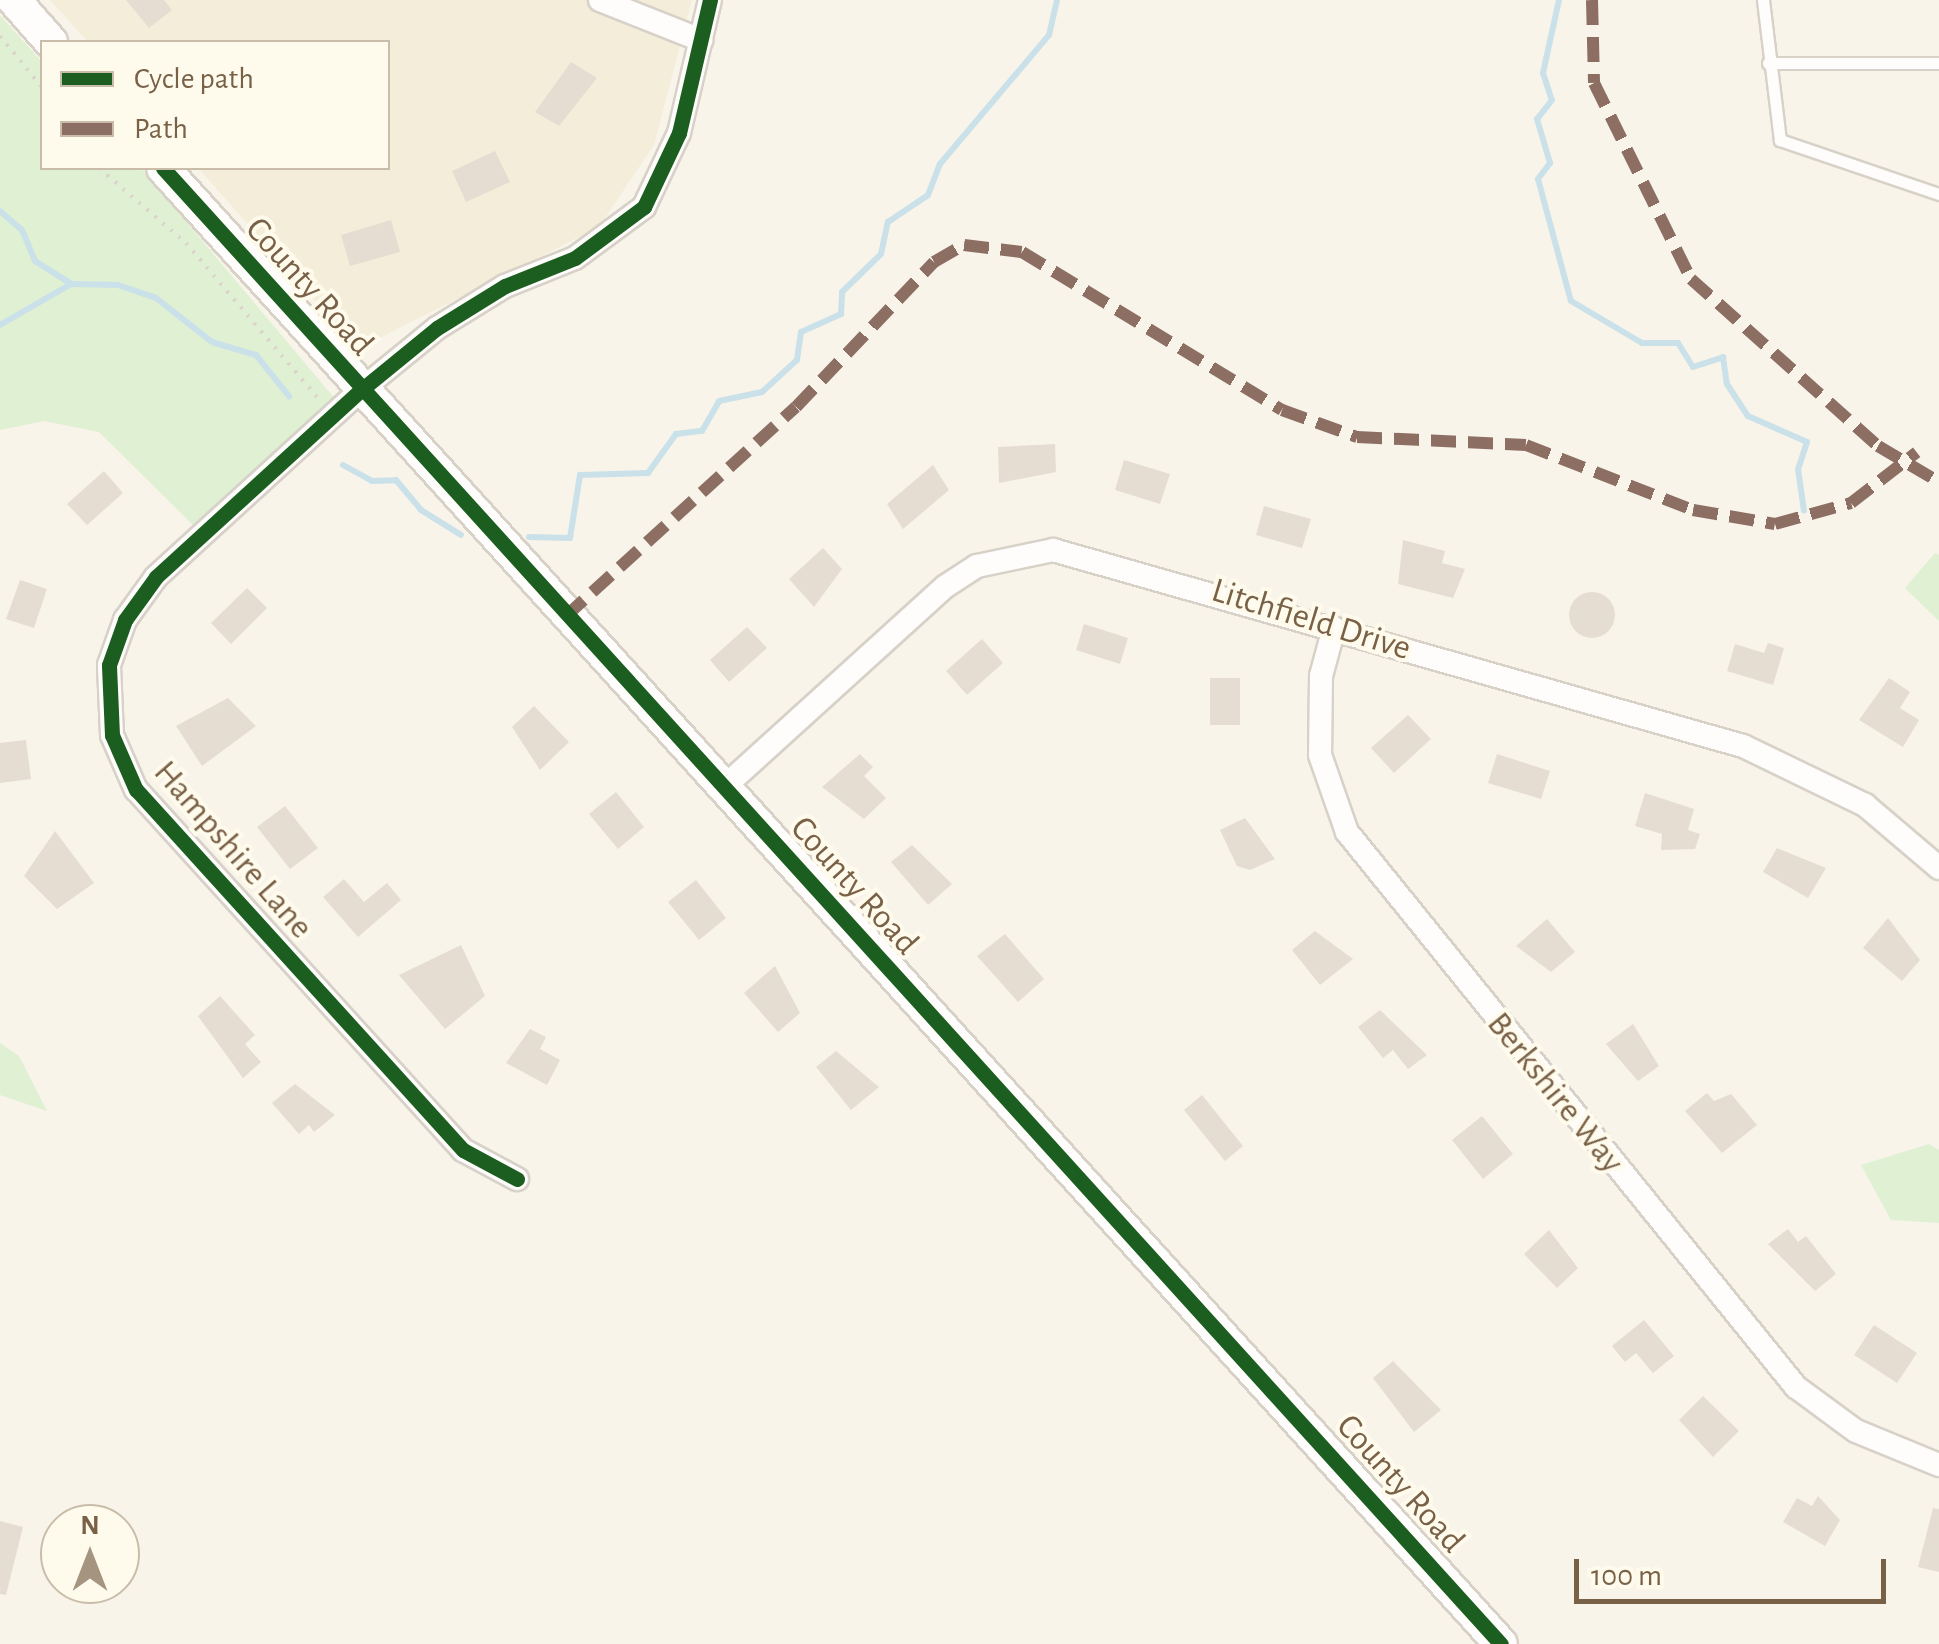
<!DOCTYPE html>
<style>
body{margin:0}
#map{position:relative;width:1939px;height:1644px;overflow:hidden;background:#f8f4ea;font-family:"Alegreya Sans",sans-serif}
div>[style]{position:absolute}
.residential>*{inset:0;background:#f4edda}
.green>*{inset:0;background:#dff0d3}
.stream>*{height:6px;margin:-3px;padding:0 3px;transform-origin:3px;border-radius:3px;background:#cae1e9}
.building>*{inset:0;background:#e5ddd1}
.round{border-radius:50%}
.path>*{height:4px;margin-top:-2px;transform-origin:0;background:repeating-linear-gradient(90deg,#dbd4cc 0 2.5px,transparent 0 10.5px)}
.roads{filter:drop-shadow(2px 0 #d7d1c8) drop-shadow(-2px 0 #d7d1c8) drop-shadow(0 2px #d7d1c8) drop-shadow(0 -2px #d7d1c8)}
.lane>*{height:11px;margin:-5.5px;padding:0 5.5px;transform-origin:5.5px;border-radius:5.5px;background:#fefdfc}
.street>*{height:22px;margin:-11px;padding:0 11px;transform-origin:11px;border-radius:11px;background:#fefdfc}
.secondary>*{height:32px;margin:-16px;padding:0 16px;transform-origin:16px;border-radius:16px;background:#fefdfc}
.quiet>*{height:12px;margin-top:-6px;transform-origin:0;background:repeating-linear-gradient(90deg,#8d6e63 0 25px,transparent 0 37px)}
.cycleway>*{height:15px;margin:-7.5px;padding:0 7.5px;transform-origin:7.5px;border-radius:7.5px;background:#1b5e20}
span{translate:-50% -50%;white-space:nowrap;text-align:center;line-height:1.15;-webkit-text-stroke:8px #fffbec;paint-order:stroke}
.street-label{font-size:35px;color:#796147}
.legend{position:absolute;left:40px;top:40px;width:350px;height:130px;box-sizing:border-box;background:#fffbec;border:2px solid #c9bdaa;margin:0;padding:12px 18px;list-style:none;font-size:30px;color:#796147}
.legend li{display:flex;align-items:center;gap:20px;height:50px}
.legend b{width:50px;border:2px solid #c9bdaa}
.north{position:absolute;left:40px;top:1504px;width:100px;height:100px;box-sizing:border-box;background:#fffbec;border:2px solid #c9bdaa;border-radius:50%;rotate:0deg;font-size:28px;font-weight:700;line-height:40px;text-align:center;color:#796147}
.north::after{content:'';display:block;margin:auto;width:35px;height:45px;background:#a59480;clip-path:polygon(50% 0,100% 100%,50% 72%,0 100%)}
.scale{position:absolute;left:1574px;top:1559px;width:312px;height:45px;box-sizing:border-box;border:5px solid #796147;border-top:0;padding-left:12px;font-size:30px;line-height:35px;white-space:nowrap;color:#796147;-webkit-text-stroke:8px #fffbec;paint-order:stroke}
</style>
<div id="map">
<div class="residential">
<i style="clip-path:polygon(50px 0,692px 0,654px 145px,599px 227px,358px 349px,198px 168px,388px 168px,388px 42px,88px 42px)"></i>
</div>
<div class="green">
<i style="clip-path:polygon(0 15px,42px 62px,42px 168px,141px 168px,347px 413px,197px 529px,99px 432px,44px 421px,0 430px)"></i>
<i style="clip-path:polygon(1935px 553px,1939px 555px,1939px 621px,1905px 588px)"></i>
<i style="clip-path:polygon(0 1043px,19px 1056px,47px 1111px,0 1095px)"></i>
<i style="clip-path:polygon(1929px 1144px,1939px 1150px,1939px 1223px,1891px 1220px,1861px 1165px)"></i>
</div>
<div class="stream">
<i style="left:1559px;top:0;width:75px;rotate:102.4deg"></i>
<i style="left:1543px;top:73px;width:28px;rotate:72deg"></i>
<i style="left:1552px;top:100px;width:24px;rotate:128deg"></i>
<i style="left:1537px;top:119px;width:46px;rotate:73.5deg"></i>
<i style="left:1550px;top:163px;width:20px;rotate:127deg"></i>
<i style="left:1538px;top:179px;width:126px;rotate:74.9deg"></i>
<i style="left:1571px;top:301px;width:82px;rotate:30.6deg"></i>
<i style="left:1642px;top:343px;width:36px"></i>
<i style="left:1678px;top:343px;width:28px;rotate:58deg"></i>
<i style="left:1693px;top:367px;width:32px;rotate:-18deg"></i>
<i style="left:1723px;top:357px;width:27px;rotate:82deg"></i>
<i style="left:1727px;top:384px;width:38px;rotate:57deg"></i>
<i style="left:1748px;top:416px;width:64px;rotate:23.8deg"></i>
<i style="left:1807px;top:442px;width:28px;rotate:108deg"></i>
<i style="left:1798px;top:469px;width:42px;rotate:81.9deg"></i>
<i style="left:0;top:211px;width:29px;rotate:41deg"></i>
<i style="left:22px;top:230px;width:34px;rotate:67deg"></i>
<i style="left:35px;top:261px;width:41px;rotate:32.2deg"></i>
<i style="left:0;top:325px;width:82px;rotate:-30deg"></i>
<i style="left:71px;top:284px;width:47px;rotate:1.2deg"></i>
<i style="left:118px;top:285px;width:40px;rotate:18.9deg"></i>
<i style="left:156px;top:298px;width:71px;rotate:38.2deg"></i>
<i style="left:212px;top:342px;width:46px;rotate:16.5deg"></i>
<i style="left:256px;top:355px;width:53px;rotate:51.2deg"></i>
<i style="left:343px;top:465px;width:33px;rotate:29deg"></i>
<i style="left:372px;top:481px;width:24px;rotate:-2deg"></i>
<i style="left:396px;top:480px;width:39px;rotate:50deg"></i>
<i style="left:421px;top:510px;width:47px;rotate:32deg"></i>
<i style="left:529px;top:537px;width:41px;rotate:1.4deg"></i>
<i style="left:570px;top:538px;width:64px;rotate:-81deg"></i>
<i style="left:580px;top:475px;width:68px;rotate:-1.7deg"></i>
<i style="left:648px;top:473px;width:48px;rotate:-54.3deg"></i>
<i style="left:676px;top:434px;width:26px;rotate:-7deg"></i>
<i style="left:702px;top:431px;width:34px;rotate:-60deg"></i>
<i style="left:719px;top:401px;width:44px;rotate:-11.8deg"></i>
<i style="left:762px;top:392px;width:47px;rotate:-42.4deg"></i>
<i style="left:797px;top:360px;width:28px;rotate:-82deg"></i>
<i style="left:801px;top:332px;width:44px;rotate:-24.2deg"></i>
<i style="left:841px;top:314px;width:22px;rotate:-87deg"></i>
<i style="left:842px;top:292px;width:54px;rotate:-44.3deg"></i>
<i style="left:881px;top:254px;width:33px;rotate:-78deg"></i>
<i style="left:888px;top:222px;width:48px;rotate:-34deg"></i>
<i style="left:928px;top:195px;width:33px;rotate:-69deg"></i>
<i style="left:940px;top:164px;width:169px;rotate:-49.8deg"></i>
<i style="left:1049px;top:35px;width:36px;rotate:-77deg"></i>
</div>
<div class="building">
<i style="clip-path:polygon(126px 0,164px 0,172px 10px,149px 28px)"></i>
<i style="clip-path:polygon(571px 62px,597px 78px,559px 126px,535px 112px)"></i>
<i style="clip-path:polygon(495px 151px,510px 182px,466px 202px,452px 171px)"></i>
<i style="clip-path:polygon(391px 220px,400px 252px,350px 266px,341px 235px)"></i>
<i style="clip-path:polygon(1055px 444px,1056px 472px,999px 483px,998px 447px)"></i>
<i style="clip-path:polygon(1124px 460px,1170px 474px,1160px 504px,1115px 490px)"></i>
<i style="clip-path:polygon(933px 465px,949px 490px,903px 529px,887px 504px)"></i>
<i style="clip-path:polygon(104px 471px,123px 493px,87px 525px,67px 504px)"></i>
<i style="clip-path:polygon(1264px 506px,1311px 519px,1302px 548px,1256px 535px)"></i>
<i style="clip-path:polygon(1403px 540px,1445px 551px,1442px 563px,1465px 569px,1453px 598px,1398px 584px)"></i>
<i style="clip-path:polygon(823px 548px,842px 569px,814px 607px,789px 579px)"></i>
<i style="clip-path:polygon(20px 580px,47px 589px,34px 628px,6px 619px)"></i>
<i style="clip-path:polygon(247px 588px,267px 608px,231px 644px,211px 623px)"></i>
<i class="round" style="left:1569px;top:592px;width:46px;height:46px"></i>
<i style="clip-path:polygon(1084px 624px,1128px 638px,1120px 664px,1076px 650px)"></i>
<i style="clip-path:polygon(747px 627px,767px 648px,729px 682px,710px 660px)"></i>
<i style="clip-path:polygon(982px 639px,1003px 663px,967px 695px,946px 671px)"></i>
<i style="clip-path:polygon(1768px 643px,1784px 648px,1773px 685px,1727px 671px,1735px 644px,1764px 653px)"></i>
<i style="clip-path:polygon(1210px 678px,1240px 678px,1240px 725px,1210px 725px)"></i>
<i style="clip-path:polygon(1889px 678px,1910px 692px,1900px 708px,1919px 720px,1903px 747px,1859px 720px)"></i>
<i style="clip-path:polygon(228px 698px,256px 726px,202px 766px,176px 726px)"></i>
<i style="clip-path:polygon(534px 706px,569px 742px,540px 770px,512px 727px)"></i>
<i style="clip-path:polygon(1408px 715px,1431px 739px,1394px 773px,1371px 748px)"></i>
<i style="clip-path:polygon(26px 740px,31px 779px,0 783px,0 743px)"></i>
<i style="clip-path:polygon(860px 754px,873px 767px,864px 776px,886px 798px,864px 819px,822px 787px)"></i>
<i style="clip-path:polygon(1497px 754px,1550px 771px,1541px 799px,1488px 783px)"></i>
<i style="clip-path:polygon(616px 792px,644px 827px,618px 849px,589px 814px)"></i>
<i style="clip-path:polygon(1645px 793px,1694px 809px,1688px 830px,1700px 834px,1695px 849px,1661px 850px,1662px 834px,1635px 826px)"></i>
<i style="clip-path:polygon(285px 806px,318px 848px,290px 869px,257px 827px)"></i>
<i style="clip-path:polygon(1245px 818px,1275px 859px,1250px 870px,1237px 866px,1220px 830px)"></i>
<i style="clip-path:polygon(55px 831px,94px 883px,57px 909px,24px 876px)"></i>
<i style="clip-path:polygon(912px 845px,952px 884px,928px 905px,891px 862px)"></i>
<i style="clip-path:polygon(1777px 848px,1826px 868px,1808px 898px,1763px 872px)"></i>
<i style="clip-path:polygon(344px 879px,364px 902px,387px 883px,401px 900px,358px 937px,323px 897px)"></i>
<i style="clip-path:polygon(696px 880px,726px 918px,699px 940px,668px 902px)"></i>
<i style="clip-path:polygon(1888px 918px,1920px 960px,1902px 981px,1863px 948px)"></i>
<i style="clip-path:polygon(1547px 919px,1575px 952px,1551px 972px,1516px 946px)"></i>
<i style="clip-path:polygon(1315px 931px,1353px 959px,1320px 985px,1292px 950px)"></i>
<i style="clip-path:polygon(1005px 934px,1044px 979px,1018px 1002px,977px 956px)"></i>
<i style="clip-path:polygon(461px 945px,485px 996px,445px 1029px,399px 975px)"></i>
<i style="clip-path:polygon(775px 966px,800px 1013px,778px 1032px,744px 993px)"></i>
<i style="clip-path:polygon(220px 996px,255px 1035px,245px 1044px,261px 1062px,243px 1078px,198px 1016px)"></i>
<i style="clip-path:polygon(1380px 1010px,1427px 1055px,1408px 1069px,1393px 1050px,1383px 1058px,1358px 1027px)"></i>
<i style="clip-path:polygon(1633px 1024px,1659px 1066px,1638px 1081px,1606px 1044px)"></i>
<i style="clip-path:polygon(530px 1029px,546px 1037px,540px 1049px,560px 1060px,547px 1085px,506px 1063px)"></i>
<i style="clip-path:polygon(836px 1051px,879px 1087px,851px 1110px,816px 1067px)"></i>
<i style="clip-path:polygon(295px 1084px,335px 1115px,314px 1132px,309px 1125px,299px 1134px,272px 1103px)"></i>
<i style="clip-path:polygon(1707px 1093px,1714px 1101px,1731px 1094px,1757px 1125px,1722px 1153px,1685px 1111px)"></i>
<i style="clip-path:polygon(1202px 1095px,1243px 1146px,1225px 1161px,1184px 1110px)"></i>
<i style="clip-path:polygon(1482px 1116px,1513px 1154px,1483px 1179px,1452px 1140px)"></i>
<i style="clip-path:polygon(1788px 1229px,1798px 1242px,1806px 1236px,1836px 1274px,1815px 1291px,1768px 1244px)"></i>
<i style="clip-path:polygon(1549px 1230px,1578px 1268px,1557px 1288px,1524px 1254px)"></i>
<i style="clip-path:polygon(1644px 1320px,1674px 1356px,1653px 1373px,1636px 1353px,1625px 1362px,1612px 1346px)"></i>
<i style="clip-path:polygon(1874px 1325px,1917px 1353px,1897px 1383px,1854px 1355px)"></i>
<i style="clip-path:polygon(1393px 1361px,1441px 1410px,1414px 1432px,1373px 1378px)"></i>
<i style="clip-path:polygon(1703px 1396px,1739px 1431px,1713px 1457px,1679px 1420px)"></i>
<i style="clip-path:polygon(1818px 1496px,1840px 1520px,1825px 1546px,1783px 1522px,1797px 1498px,1812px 1506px)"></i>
<i style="clip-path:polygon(1933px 1508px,1939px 1509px,1939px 1572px,1918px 1567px)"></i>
<i style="clip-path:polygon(0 1521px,23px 1527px,6px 1595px,0 1594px)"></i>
</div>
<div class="path">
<i style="left:0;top:36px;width:66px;rotate:50.5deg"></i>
<i style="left:99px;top:168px;width:115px;rotate:40.8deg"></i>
<i style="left:186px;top:243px;width:205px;rotate:49.6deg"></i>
</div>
<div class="roads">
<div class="lane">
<i style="left:1763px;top:0;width:141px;rotate:83.1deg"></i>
<i style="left:1780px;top:140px;width:168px;rotate:18.8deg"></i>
<i style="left:1768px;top:63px;width:171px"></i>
</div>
<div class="street">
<i style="left:600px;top:0;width:109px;rotate:21.6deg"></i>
<i style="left:1334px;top:628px;width:50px;rotate:105.2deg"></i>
<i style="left:1321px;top:676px;width:79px;rotate:90.7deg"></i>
<i style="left:1320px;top:755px;width:82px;rotate:70.7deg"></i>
<i style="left:1347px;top:832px;width:714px;rotate:51.03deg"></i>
<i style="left:1796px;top:1387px;width:74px;rotate:36.3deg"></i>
<i style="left:1856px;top:1431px;width:90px;rotate:22.3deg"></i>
<i style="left:724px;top:787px;width:299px;rotate:-42.2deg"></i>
<i style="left:946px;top:586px;width:37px;rotate:-33deg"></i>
<i style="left:977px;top:566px;width:78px;rotate:-11.9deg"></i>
<i style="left:1053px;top:550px;width:717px;rotate:15.86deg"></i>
<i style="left:1743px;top:746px;width:136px;rotate:25.8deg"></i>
<i style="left:1865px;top:805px;width:97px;rotate:40.4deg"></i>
<i style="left:517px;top:1179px;width:61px;rotate:-151.8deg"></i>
<i style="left:463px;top:1150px;width:486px;rotate:-132.2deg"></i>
<i style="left:136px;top:790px;width:60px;rotate:-113.6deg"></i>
<i style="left:112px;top:735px;width:70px;rotate:-92.5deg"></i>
<i style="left:109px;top:665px;width:48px;rotate:-70.4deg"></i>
<i style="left:125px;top:620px;width:53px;rotate:-54.2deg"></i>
<i style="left:156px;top:577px;width:277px;rotate:-42.4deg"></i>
<i style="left:361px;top:390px;width:98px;rotate:-39.2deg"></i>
<i style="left:437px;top:328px;width:80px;rotate:-31.7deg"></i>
<i style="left:505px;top:286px;width:75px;rotate:-21.8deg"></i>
<i style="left:575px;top:258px;width:86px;rotate:-36.5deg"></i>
<i style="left:644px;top:207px;width:82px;rotate:-64.7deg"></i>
<i style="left:679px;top:133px;width:137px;rotate:-76.9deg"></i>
</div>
<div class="secondary">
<i style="left:14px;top:0;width:56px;rotate:48.6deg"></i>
<i style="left:163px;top:168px;width:1992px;rotate:47.81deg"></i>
</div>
</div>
<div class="quiet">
<i style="left:1592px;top:0;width:83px;rotate:88.6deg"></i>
<i style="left:1594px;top:83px;width:219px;rotate:63.7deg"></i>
<i style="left:1691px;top:279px;width:251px;rotate:41.8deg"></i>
<i style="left:1878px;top:446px;width:71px;rotate:30.5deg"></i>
<i style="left:565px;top:617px;width:312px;rotate:-42.3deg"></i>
<i style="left:796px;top:407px;width:200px;rotate:-46.4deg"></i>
<i style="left:934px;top:262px;width:34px;rotate:-30deg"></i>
<i style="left:964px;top:245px;width:58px;rotate:6.9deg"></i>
<i style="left:1022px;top:252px;width:304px;rotate:31.3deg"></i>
<i style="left:1282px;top:410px;width:80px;rotate:19.8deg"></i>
<i style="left:1357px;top:437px;width:169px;rotate:2.7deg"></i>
<i style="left:1526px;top:445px;width:179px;rotate:21.3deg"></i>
<i style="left:1693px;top:510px;width:83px;rotate:9.7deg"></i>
<i style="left:1775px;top:524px;width:79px;rotate:-15.4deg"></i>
<i style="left:1851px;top:503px;width:83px;rotate:-37.7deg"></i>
</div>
<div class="cycleway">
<i style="left:163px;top:168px;width:1992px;rotate:47.81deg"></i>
<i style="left:517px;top:1179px;width:61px;rotate:-151.8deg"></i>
<i style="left:463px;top:1150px;width:486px;rotate:-132.2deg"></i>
<i style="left:136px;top:790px;width:60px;rotate:-113.6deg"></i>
<i style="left:112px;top:735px;width:70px;rotate:-92.5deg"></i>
<i style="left:109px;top:665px;width:48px;rotate:-70.4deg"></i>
<i style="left:125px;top:620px;width:53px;rotate:-54.2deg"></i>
<i style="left:156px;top:577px;width:277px;rotate:-42.4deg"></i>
<i style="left:361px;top:390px;width:98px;rotate:-39.2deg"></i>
<i style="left:437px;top:328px;width:80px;rotate:-31.7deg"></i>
<i style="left:505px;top:286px;width:75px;rotate:-21.8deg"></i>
<i style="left:575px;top:258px;width:86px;rotate:-36.5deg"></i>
<i style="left:644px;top:207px;width:82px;rotate:-64.7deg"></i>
<i style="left:679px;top:133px;width:137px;rotate:-76.9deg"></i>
</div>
<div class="street-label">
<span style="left:309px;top:287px;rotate:48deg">County Road</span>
<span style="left:1311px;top:620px;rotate:17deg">Litchfield Drive</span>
<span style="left:233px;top:850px;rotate:49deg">Hampshire Lane</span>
<span style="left:854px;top:886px;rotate:48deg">County Road</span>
<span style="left:1555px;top:1093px;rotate:51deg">Berkshire Way</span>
<span style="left:1400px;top:1484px;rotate:48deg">County Road</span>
</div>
<ul class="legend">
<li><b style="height:12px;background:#1b5e20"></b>Cycle path</li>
<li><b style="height:12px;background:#8d6e63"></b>Path</li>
</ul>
<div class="north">N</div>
<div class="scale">100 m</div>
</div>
